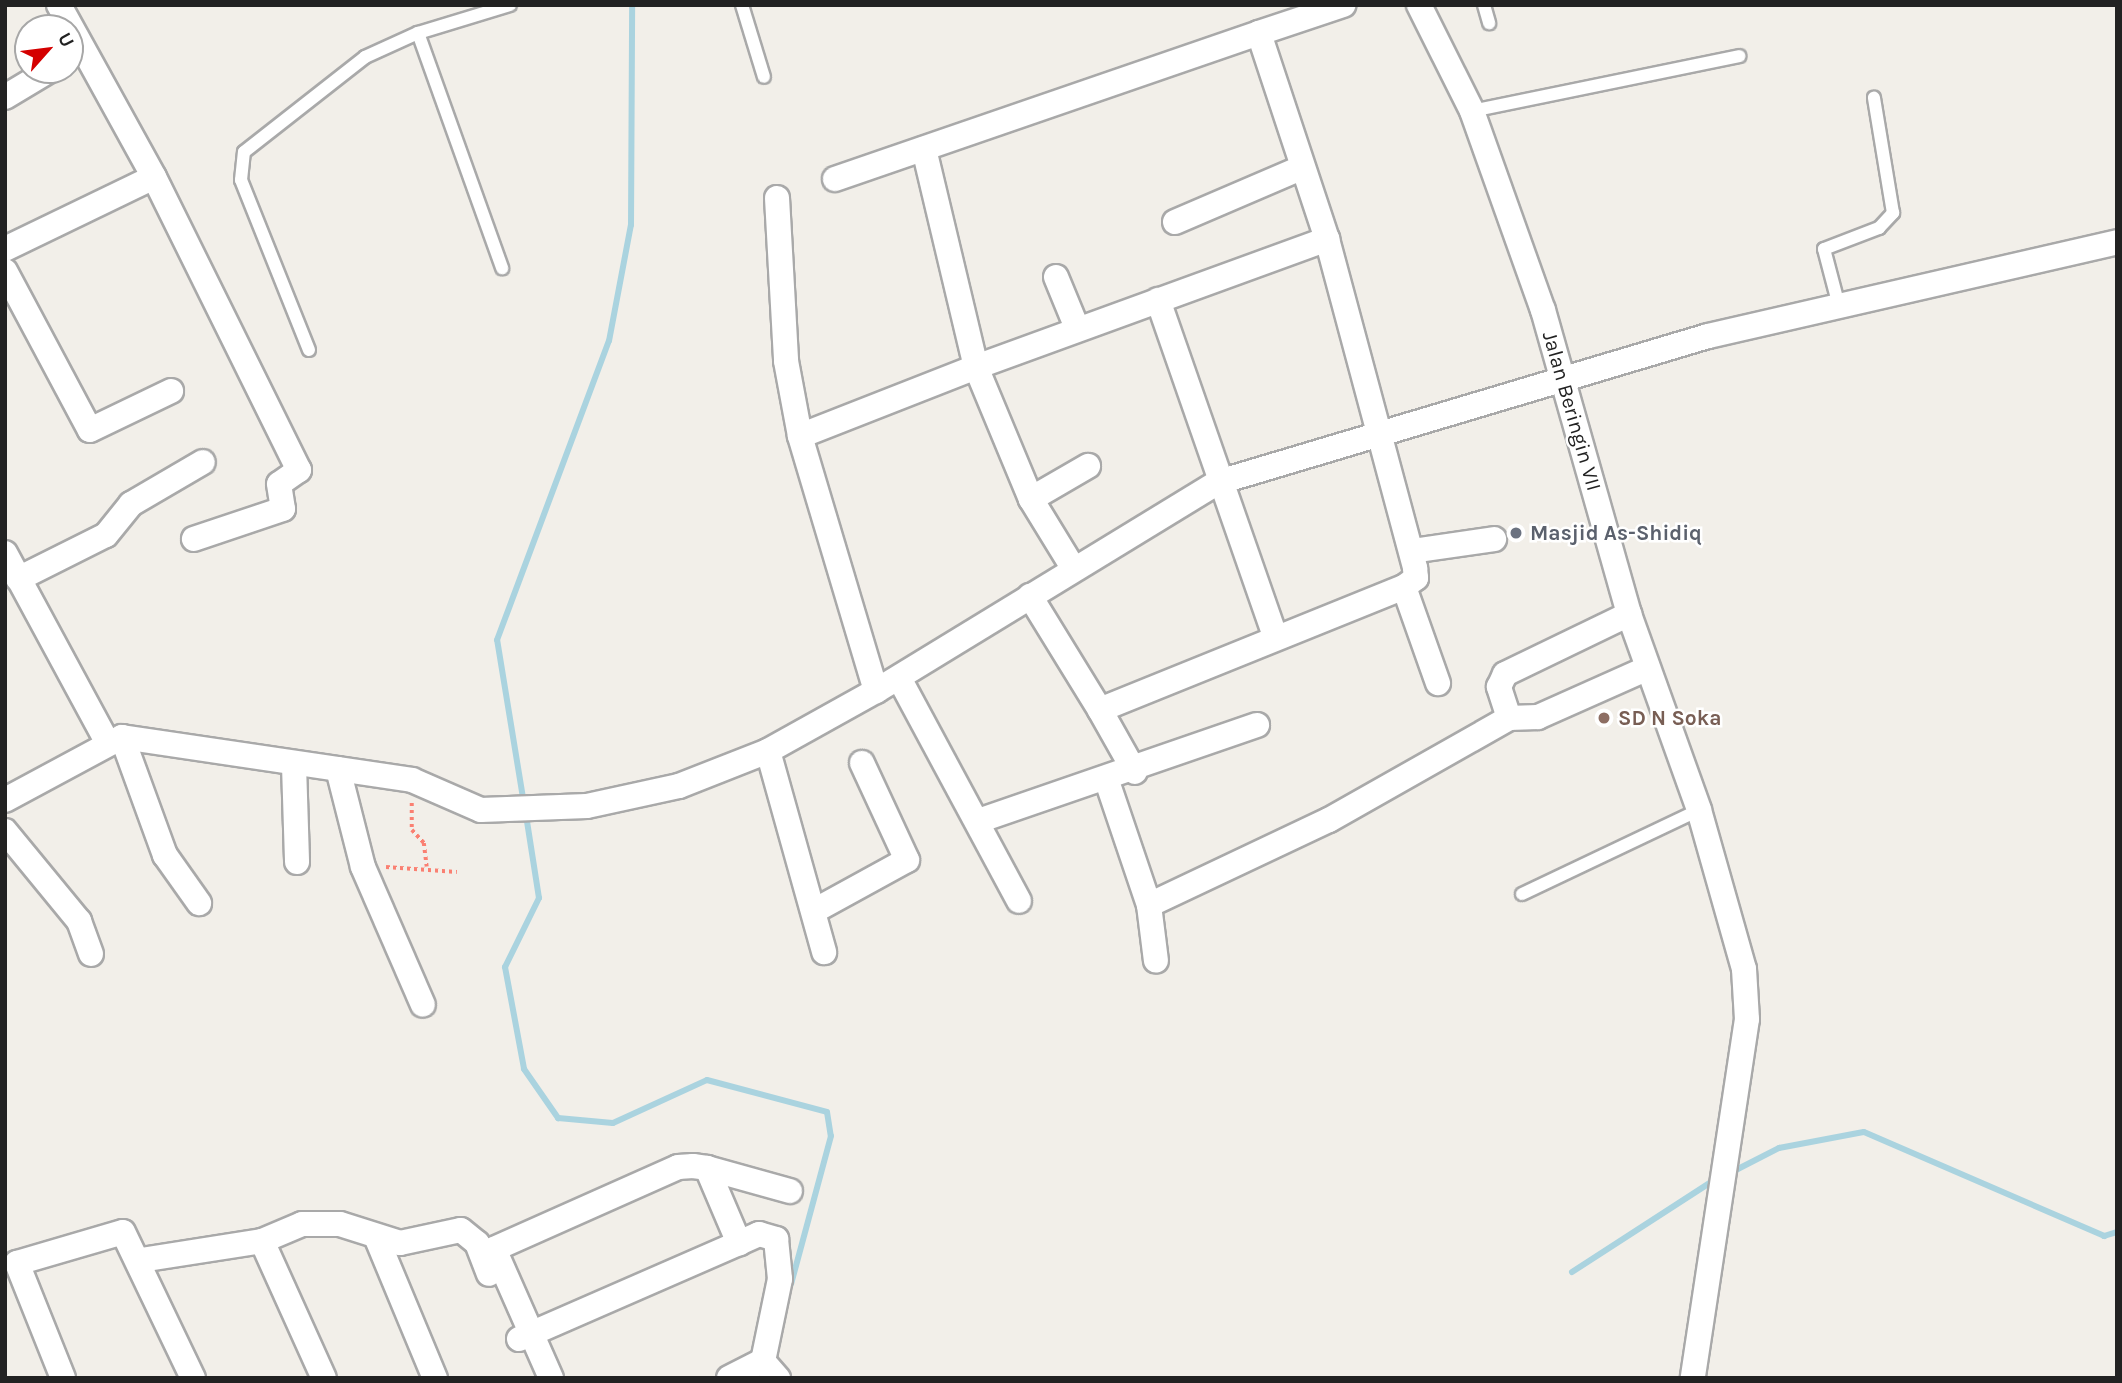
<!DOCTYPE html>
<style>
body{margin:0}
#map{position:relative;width:2122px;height:1383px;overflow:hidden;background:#f2efe9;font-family:Karla,sans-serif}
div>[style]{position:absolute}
.stream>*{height:6px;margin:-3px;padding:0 3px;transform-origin:3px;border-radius:3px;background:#aad3df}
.path>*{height:3.5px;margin-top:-1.75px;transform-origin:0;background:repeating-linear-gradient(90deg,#fa8072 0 3.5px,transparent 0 7px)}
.roads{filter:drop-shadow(2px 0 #a9a9a9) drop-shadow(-2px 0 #a9a9a9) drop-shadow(0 2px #a9a9a9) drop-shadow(0 -2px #a9a9a9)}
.lane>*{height:12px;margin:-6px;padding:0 6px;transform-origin:6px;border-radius:6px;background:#fff}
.street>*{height:24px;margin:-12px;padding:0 12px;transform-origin:12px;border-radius:12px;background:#fff}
.dots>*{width:19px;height:19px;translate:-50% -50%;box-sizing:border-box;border:4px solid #fff;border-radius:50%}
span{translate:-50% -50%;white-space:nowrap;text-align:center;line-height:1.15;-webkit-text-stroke:5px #fff;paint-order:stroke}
.street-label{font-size:21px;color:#222}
.worship-label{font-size:21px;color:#5b616d;font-weight:700}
.left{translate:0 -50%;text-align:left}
.education-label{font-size:21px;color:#785e54;font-weight:700}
.frame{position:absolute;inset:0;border:7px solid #222;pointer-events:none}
.north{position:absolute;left:14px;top:14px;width:70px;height:70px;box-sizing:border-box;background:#fff;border:2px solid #a7a7a7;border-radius:50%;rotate:62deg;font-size:19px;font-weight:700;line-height:28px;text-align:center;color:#222}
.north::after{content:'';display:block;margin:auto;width:24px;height:32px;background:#d40000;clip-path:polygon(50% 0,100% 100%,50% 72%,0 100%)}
</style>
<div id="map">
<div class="stream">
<i style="left:524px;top:804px;width:166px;rotate:-99.3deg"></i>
<i style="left:497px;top:640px;width:319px;rotate:-69.5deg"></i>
<i style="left:609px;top:341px;width:118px;rotate:-79.3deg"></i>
<i style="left:631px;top:225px;width:220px;rotate:-89.7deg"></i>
<i style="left:526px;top:815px;width:84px;rotate:81.1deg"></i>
<i style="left:539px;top:898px;width:77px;rotate:116.2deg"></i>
<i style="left:505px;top:967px;width:104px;rotate:79.4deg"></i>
<i style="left:524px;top:1069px;width:60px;rotate:55.2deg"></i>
<i style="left:558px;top:1118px;width:55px;rotate:5.2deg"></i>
<i style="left:613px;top:1123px;width:103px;rotate:-24.6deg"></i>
<i style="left:707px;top:1080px;width:124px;rotate:14.9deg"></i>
<i style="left:827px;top:1112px;width:24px;rotate:81deg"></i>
<i style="left:831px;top:1136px;width:153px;rotate:105.1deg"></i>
<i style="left:1732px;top:1172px;width:53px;rotate:-27.1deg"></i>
<i style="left:1779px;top:1148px;width:86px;rotate:-10.7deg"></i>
<i style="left:1864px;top:1132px;width:262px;rotate:23.4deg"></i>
<i style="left:2104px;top:1236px;width:14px;rotate:-17deg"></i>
<i style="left:1572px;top:1272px;width:171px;rotate:-32.9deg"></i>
</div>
<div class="path">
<i style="left:412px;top:803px;width:27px;rotate:90deg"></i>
<i style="left:412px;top:830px;width:18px;rotate:47deg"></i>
<i style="left:424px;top:843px;width:24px;rotate:83deg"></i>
<i style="left:386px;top:867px;width:71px;rotate:4deg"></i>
</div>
<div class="roads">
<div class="lane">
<i style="left:742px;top:5px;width:75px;rotate:73deg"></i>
<i style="left:1484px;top:5px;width:19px;rotate:74deg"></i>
<i style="left:418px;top:33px;width:250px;rotate:70.3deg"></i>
<i style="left:1472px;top:111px;width:273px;rotate:-11.6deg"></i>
<i style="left:1839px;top:306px;width:59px;rotate:-104.7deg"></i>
<i style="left:1824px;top:249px;width:59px;rotate:-20.9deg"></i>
<i style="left:1879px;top:228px;width:21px;rotate:-47deg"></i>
<i style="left:1893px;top:213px;width:117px;rotate:-99.4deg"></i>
<i style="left:309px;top:350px;width:183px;rotate:-111.8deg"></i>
<i style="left:241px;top:180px;width:28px;rotate:-84deg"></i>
<i style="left:244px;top:152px;width:154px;rotate:-38.1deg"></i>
<i style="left:365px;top:57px;width:58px;rotate:-24.4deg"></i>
<i style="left:418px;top:33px;width:96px;rotate:-16.9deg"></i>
<i style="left:1522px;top:894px;width:196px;rotate:-25.4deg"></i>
</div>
<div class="street">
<i style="left:59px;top:5px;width:196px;rotate:61.1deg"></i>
<i style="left:154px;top:177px;width:327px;rotate:63.7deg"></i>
<i style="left:299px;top:470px;width:24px;rotate:145deg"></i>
<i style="left:279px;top:484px;width:25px;rotate:81deg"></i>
<i style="left:283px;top:509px;width:94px;rotate:161.4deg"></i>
<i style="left:1419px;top:5px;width:119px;rotate:63.4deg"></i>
<i style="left:1472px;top:111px;width:211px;rotate:70.4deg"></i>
<i style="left:1543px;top:310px;width:316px;rotate:74.2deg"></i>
<i style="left:1629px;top:614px;width:208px;rotate:70.3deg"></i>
<i style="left:1699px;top:810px;width:165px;rotate:74.2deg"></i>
<i style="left:1744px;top:969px;width:50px;rotate:86.6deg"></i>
<i style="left:1747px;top:1019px;width:363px;rotate:98.6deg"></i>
<i style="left:5px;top:97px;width:52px;rotate:-31deg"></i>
<i style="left:924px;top:149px;width:224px;rotate:76.6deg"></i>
<i style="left:976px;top:367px;width:374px;rotate:-20deg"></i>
<i style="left:1327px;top:239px;width:341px;rotate:75deg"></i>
<i style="left:1415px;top:568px;width:10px;rotate:84deg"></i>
<i style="left:1416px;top:578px;width:15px;rotate:143deg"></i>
<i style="left:1404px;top:587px;width:328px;rotate:158deg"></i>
<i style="left:1100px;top:710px;width:134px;rotate:-121.6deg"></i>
<i style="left:835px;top:179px;width:448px;rotate:-19deg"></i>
<i style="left:777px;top:198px;width:163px;rotate:86.8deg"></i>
<i style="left:786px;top:361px;width:76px;rotate:79.4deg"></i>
<i style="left:800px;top:436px;width:266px;rotate:73.4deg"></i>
<i style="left:1175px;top:222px;width:137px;rotate:-23.2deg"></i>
<i style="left:1327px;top:239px;width:217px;rotate:-108.3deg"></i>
<i style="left:1259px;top:33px;width:89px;rotate:-18.4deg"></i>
<i style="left:5px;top:249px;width:165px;rotate:-25.8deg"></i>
<i style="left:5px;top:271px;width:180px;rotate:61.9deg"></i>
<i style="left:90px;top:430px;width:90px;rotate:-25.7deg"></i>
<i style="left:1056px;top:277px;width:55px;rotate:67.6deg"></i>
<i style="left:1158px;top:300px;width:356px;rotate:70.8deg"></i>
<i style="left:800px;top:436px;width:189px;rotate:-21.4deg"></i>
<i style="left:976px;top:367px;width:143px;rotate:67.4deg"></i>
<i style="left:1412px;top:551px;width:83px;rotate:-8.3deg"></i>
<i style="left:5px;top:553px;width:215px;rotate:61.6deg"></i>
<i style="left:1072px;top:566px;width:79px;rotate:-121.5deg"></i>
<i style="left:1031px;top:499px;width:66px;rotate:-30.1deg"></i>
<i style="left:18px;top:579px;width:98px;rotate:-26.6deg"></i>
<i style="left:106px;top:535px;width:40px;rotate:-51deg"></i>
<i style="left:131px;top:504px;width:83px;rotate:-30.3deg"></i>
<i style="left:1404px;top:587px;width:102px;rotate:70.5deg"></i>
<i style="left:899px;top:678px;width:253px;rotate:61.7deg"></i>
<i style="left:1100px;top:710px;width:71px;rotate:60.6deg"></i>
<i style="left:1509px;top:718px;width:33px;rotate:-108deg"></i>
<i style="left:1499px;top:687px;width:14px;rotate:-65deg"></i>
<i style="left:1505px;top:674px;width:138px;rotate:-25.8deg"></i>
<i style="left:122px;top:737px;width:126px;rotate:70deg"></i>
<i style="left:165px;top:855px;width:59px;rotate:54.7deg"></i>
<i style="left:768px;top:751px;width:209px;rotate:74.4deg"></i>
<i style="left:294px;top:765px;width:97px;rotate:88.2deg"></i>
<i style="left:338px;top:769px;width:101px;rotate:75.7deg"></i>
<i style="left:363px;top:867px;width:150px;rotate:66.5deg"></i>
<i style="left:1107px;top:781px;width:131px;rotate:71.3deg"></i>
<i style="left:1149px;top:905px;width:199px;rotate:-25.3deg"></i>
<i style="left:1329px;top:820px;width:207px;rotate:-29.5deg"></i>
<i style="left:1509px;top:718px;width:29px;rotate:-2deg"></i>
<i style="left:1538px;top:717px;width:120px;rotate:-24deg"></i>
<i style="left:5px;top:800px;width:133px;rotate:-28.3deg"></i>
<i style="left:122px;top:737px;width:293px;rotate:8.4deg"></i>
<i style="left:412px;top:780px;width:75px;rotate:23.5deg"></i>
<i style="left:481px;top:810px;width:106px;rotate:-2.2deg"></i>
<i style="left:587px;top:806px;width:94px;rotate:-12.3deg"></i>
<i style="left:679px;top:786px;width:96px;rotate:-21.5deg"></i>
<i style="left:768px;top:751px;width:124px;rotate:-29.1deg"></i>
<i style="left:876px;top:691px;width:402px;rotate:-31.4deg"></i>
<i style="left:1219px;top:482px;width:510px;rotate:-16.62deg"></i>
<i style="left:1708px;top:336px;width:420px;rotate:-12.9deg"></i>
<i style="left:981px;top:820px;width:292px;rotate:-19deg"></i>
<i style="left:5px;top:831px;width:117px;rotate:50.6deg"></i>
<i style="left:79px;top:921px;width:35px;rotate:70deg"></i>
<i style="left:1149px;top:905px;width:56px;rotate:82.9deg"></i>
<i style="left:814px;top:911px;width:106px;rotate:-28.7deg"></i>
<i style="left:907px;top:860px;width:107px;rotate:-114.9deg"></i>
<i style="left:707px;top:1168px;width:86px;rotate:15.5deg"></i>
<i style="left:377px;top:1239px;width:151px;rotate:67.4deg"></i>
<i style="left:262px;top:1241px;width:150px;rotate:65.7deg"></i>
<i style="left:141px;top:1260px;width:122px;rotate:-8.9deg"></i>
<i style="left:262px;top:1241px;width:43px;rotate:-23deg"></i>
<i style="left:302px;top:1224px;width:38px"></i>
<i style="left:340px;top:1224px;width:63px;rotate:17.6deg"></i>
<i style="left:400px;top:1243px;width:62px;rotate:-12deg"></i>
<i style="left:461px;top:1230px;width:21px;rotate:39deg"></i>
<i style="left:477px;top:1243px;width:33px;rotate:69deg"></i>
<i style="left:519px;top:1339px;width:240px;rotate:-23.6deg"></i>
<i style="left:63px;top:1378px;width:124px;rotate:-111.8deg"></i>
<i style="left:17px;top:1263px;width:110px;rotate:-16.3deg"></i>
<i style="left:123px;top:1232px;width:162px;rotate:64.4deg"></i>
<i style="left:551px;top:1378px;width:141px;rotate:-113.8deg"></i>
<i style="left:494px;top:1249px;width:201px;rotate:-24deg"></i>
<i style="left:678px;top:1167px;width:15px;rotate:-4deg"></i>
<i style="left:693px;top:1166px;width:14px;rotate:8deg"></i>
<i style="left:707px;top:1168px;width:82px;rotate:66.9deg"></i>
<i style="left:739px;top:1243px;width:22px;rotate:-24deg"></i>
<i style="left:759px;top:1234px;width:18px;rotate:16deg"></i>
<i style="left:776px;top:1239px;width:40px;rotate:84.3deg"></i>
<i style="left:780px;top:1279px;width:84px;rotate:101.7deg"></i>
<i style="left:763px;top:1361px;width:23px;rotate:49deg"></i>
<i style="left:729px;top:1378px;width:38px;rotate:-27deg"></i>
</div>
</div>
<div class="dots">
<i style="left:1516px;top:533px;background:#6b7280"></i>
<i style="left:1604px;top:718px;background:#8d6e63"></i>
</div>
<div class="street-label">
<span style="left:1572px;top:411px;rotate:74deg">Jalan Beringin VII</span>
</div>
<div class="worship-label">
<span class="left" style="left:1530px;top:533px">Masjid As-Shidiq</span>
</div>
<div class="education-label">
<span class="left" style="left:1618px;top:718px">SD N Soka</span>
</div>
<div class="frame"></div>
<div class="north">U</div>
</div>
